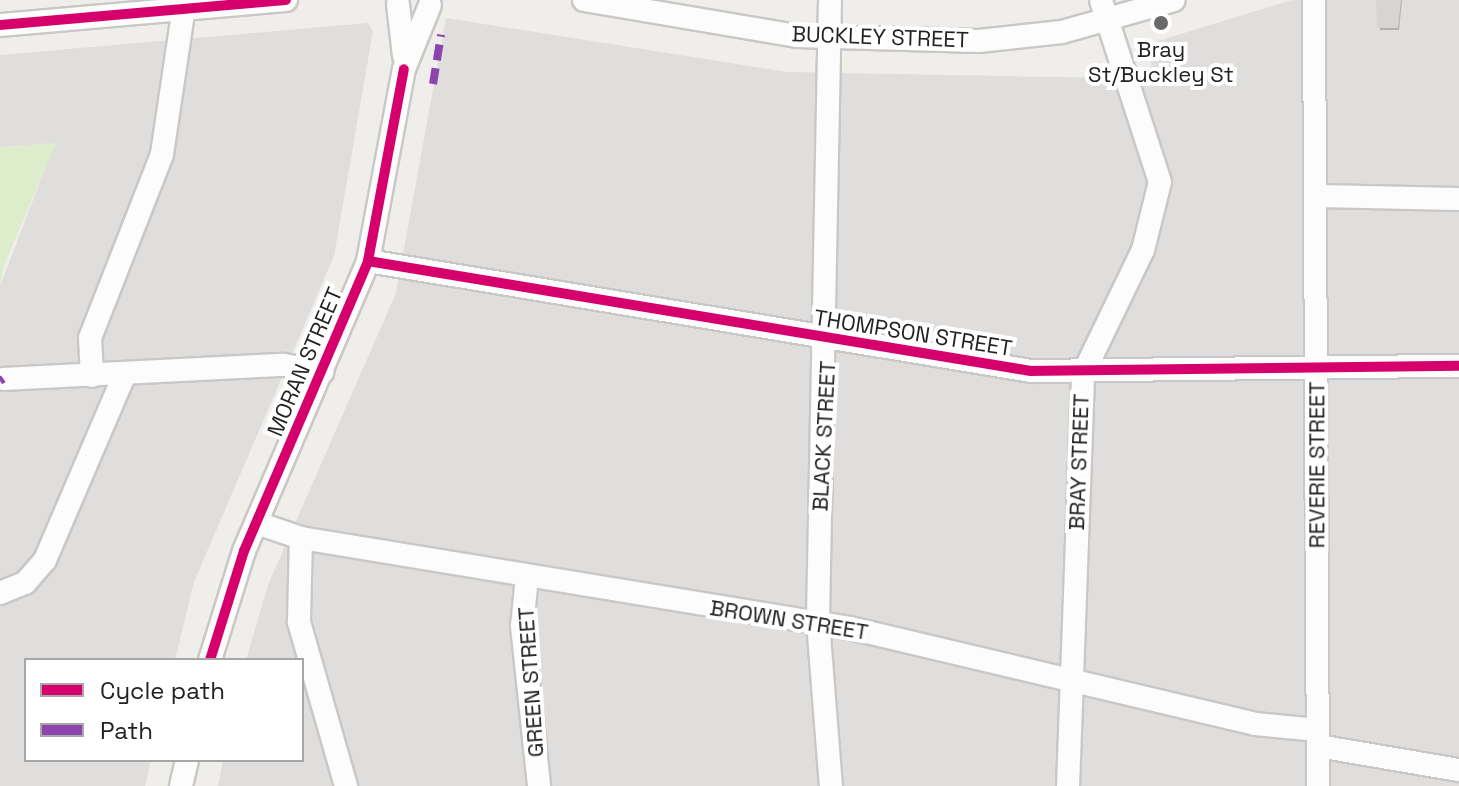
<!DOCTYPE html>
<style>
body{margin:0}
#map{position:relative;width:1459px;height:786px;overflow:hidden;background:#f0eeeb;font-family:"Space Grotesk",sans-serif}
div>[style]{position:absolute}
.residential>*{inset:0;background:#dfdedc}
.grass>*{inset:0;background:#ddeccb}
.shadow>*{inset:0;background:#0003}
.building>*{inset:0;background:#d7d4d2}
.roads{filter:drop-shadow(2px 0 #c9c8c7) drop-shadow(-2px 0 #c9c8c7) drop-shadow(0 2px #c9c8c7) drop-shadow(0 -2px #c9c8c7)}
.minor>*{height:22px;margin:-11px;padding:0 11px;transform-origin:11px;border-radius:11px;background:#fdfcfc}
.quiet>*{height:8px;margin-top:-4px;transform-origin:0;background:repeating-linear-gradient(90deg,#8e44ad 0 16px,transparent 0 24px)}
.cycleway>*{height:10px;margin:-5px;padding:0 5px;transform-origin:5px;border-radius:5px;background:#d6006c}
.dots>*{width:22px;height:22px;translate:-50% -50%;box-sizing:border-box;border:4px solid #fff;border-radius:50%}
span{translate:-50% -50%;white-space:nowrap;text-align:center;line-height:1.15;-webkit-text-stroke:8px #fff;paint-order:stroke}
.street-label{font-size:22px;color:#222}
.poi-label{font-size:22px;color:#222}
.legend{position:absolute;left:24px;top:658px;width:280px;height:104px;box-sizing:border-box;background:#fff;border:2px solid #a7a7a7;margin:0;padding:10px 14px;list-style:none;font-size:24px;color:#222}
.legend li{display:flex;align-items:center;gap:16px;height:40px}
.legend b{width:40px;border:2px solid #a7a7a7}
</style>
<div id="map">
<div class="residential">
<i style="clip-path:polygon(1292px 0,1459px 0,1459px 786px,218px 786px,223px 760px,302px 760px,302px 660px,246px 660px,268px 585px,396px 293px,446px 18px,787px 72px,1107px 78px,1152px 66px,1145px 45px)"></i>
<i style="clip-path:polygon(368px 23px,373px 31px,334px 256px,194px 582px,175px 660px,26px 660px,26px 760px,151px 760px,145px 786px,0 786px,0 286px,55px 143px,0 147px,0 55px)"></i>
</div>
<div class="grass">
<i style="clip-path:polygon(56px 143px,3px 268px,0 286px,0 147px)"></i>
</div>
<div class="shadow">
<i style="clip-path:polygon(1378px 0,1402px 0,1399px 30px,1380px 30px)"></i>
</div>
<div class="building">
<i style="clip-path:polygon(1376px 0,1401px 0,1398px 28px,1377px 28px)"></i>
</div>
<div class="roads">
<div class="minor">
<i style="left:584px;top:0;width:216px;rotate:9.6deg"></i>
<i style="left:797px;top:36px;width:182px;rotate:1.6deg"></i>
<i style="left:979px;top:41px;width:83px;rotate:-6.2deg"></i>
<i style="left:1062px;top:32px;width:116px;rotate:-15.9deg"></i>
<i style="left:830px;top:0;width:622px;rotate:91.11deg"></i>
<i style="left:818px;top:622px;width:165px;rotate:85.5deg"></i>
<i style="left:1314px;top:0;width:786px;rotate:89.71deg"></i>
<i style="left:398px;top:4px;width:52px;rotate:83.4deg"></i>
<i style="left:0;top:25px;width:287px;rotate:-5deg"></i>
<i style="left:1318px;top:196px;width:141px;rotate:1.2deg"></i>
<i style="left:368px;top:261px;width:672px;rotate:9.42deg"></i>
<i style="left:1031px;top:371px;width:428px;rotate:-0.7deg"></i>
<i style="left:92px;top:376px;width:38px;rotate:-93deg"></i>
<i style="left:90px;top:338px;width:198px;rotate:-68.6deg"></i>
<i style="left:162px;top:154px;width:156px;rotate:-81.5deg"></i>
<i style="left:3px;top:379px;width:281px;rotate:-2.9deg"></i>
<i style="left:284px;top:365px;width:39px;rotate:10deg"></i>
<i style="left:257px;top:523px;width:46px;rotate:18.8deg"></i>
<i style="left:301px;top:538px;width:556px;rotate:9.31deg"></i>
<i style="left:850px;top:628px;width:416px;rotate:13.3deg"></i>
<i style="left:1255px;top:724px;width:63px;rotate:5.4deg"></i>
<i style="left:301px;top:538px;width:84px;rotate:91.4deg"></i>
<i style="left:299px;top:622px;width:171px;rotate:74deg"></i>
<i style="left:527px;top:577px;width:49px;rotate:95.8deg"></i>
<i style="left:522px;top:626px;width:161px;rotate:83.9deg"></i>
<i style="left:0;top:593px;width:27px;rotate:-22deg"></i>
<i style="left:25px;top:583px;width:30px;rotate:-49deg"></i>
<i style="left:45px;top:560px;width:203px;rotate:-66.8deg"></i>
<i style="left:210px;top:660px;width:114px;rotate:-72.7deg"></i>
<i style="left:244px;top:551px;width:315px;rotate:-66.8deg"></i>
<i style="left:368px;top:261px;width:195px;rotate:-79.4deg"></i>
<i style="left:404px;top:69px;width:69px;rotate:-67.9deg"></i>
<i style="left:1318px;top:746px;width:143px;rotate:9.7deg"></i>
<i style="left:181px;top:786px;width:27px;rotate:-77deg"></i>
<i style="left:1068px;top:786px;width:412px;rotate:-87.9deg"></i>
<i style="left:1083px;top:374px;width:138px;rotate:-64.2deg"></i>
<i style="left:1143px;top:250px;width:70px;rotate:-76deg"></i>
<i style="left:1160px;top:182px;width:191px;rotate:-108deg"></i>
</div>
</div>
<div class="quiet">
<i style="left:433px;top:84px;width:50px;rotate:-80.7deg"></i>
<i style="left:0;top:381px;width:4px;rotate:-34deg"></i>
</div>
<div class="cycleway">
<i style="left:0;top:25px;width:287px;rotate:-5deg"></i>
<i style="left:368px;top:261px;width:672px;rotate:9.42deg"></i>
<i style="left:1031px;top:371px;width:428px;rotate:-0.7deg"></i>
<i style="left:210px;top:660px;width:114px;rotate:-72.7deg"></i>
<i style="left:244px;top:551px;width:315px;rotate:-66.8deg"></i>
<i style="left:368px;top:261px;width:195px;rotate:-79.4deg"></i>
</div>
<div class="dots">
<i style="left:1161px;top:23px;background:#6a6968"></i>
</div>
<div class="street-label">
<span style="left:880px;top:37px;rotate:2deg">BUCKLEY STREET</span>
<span style="left:913px;top:333px;rotate:9deg">THOMPSON STREET</span>
<span style="left:305px;top:362px;rotate:-67deg">MORAN STREET</span>
<span style="left:824px;top:436px;rotate:-87deg">BLACK STREET</span>
<span style="left:1079px;top:462px;rotate:-88deg">BRAY STREET</span>
<span style="left:1317px;top:465px;rotate:-90deg">REVERIE STREET</span>
<span style="left:789px;top:620px;rotate:9deg">BROWN STREET</span>
<span style="left:531px;top:682px;rotate:-94deg">GREEN STREET</span>
</div>
<div class="poi-label">
<span style="left:1161px;top:62px">Bray<br>St/Buckley St</span>
</div>
<ul class="legend">
<li><b style="height:10px;background:#d6006c"></b>Cycle path</li>
<li><b style="height:10px;background:#8e44ad"></b>Path</li>
</ul>
</div>
